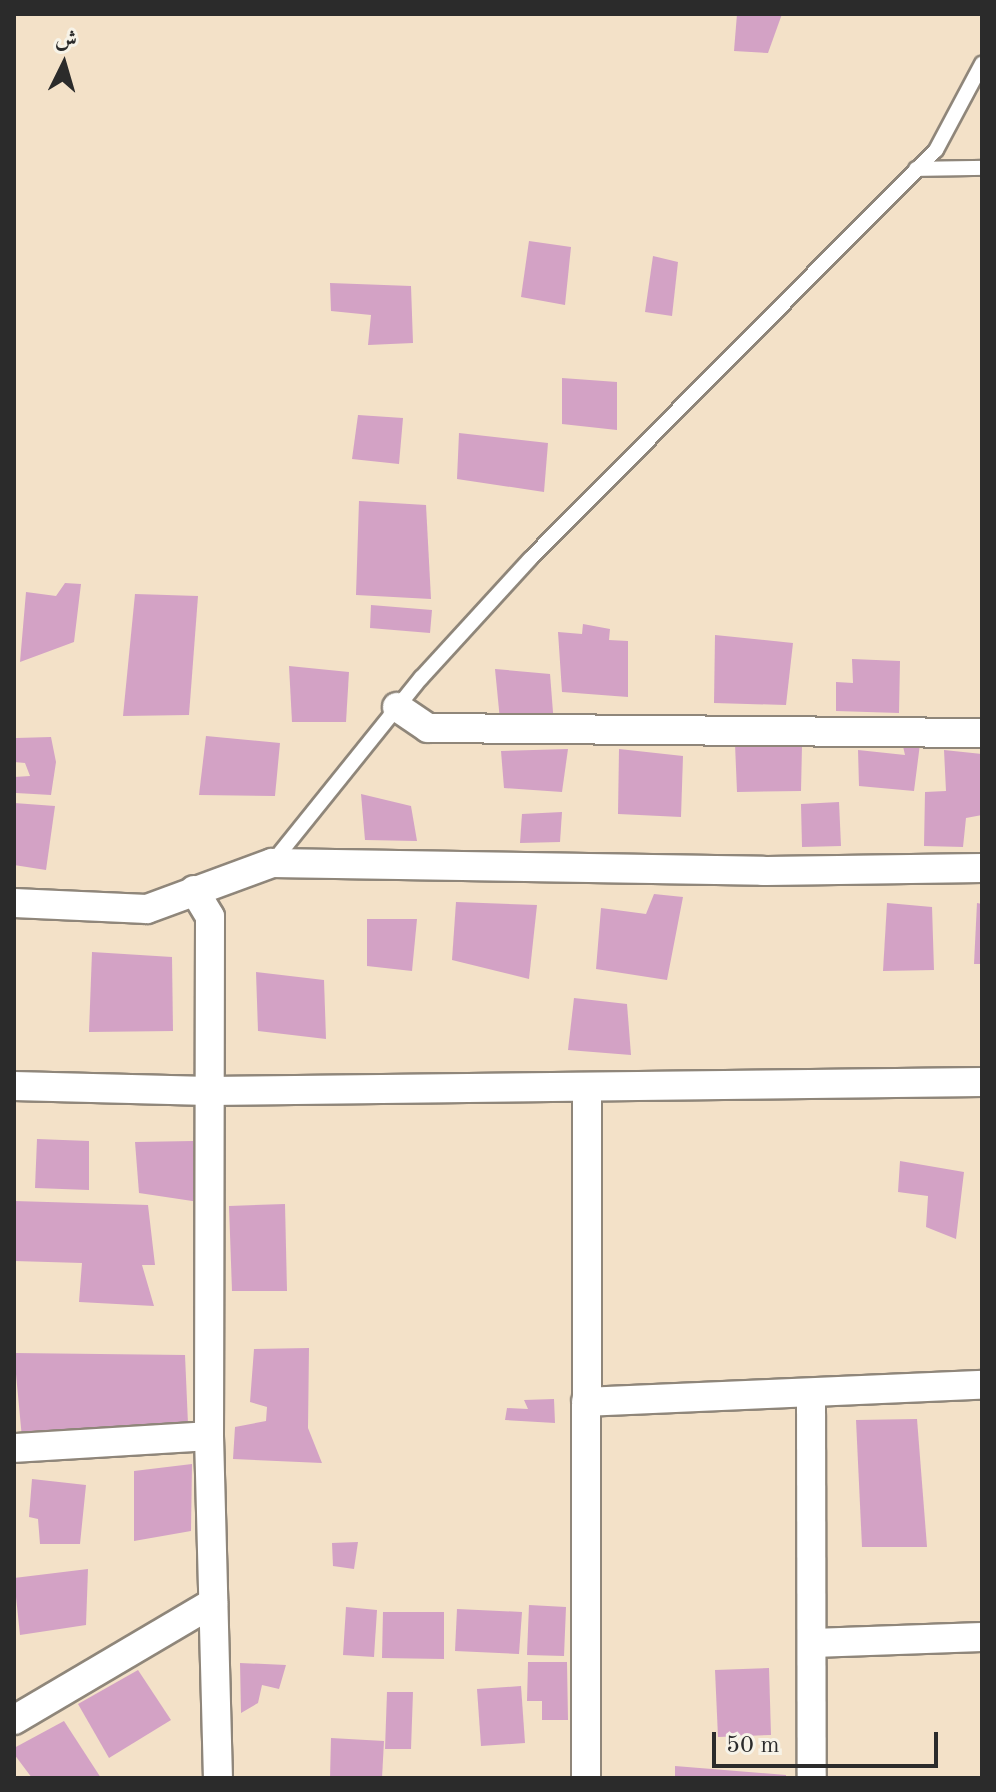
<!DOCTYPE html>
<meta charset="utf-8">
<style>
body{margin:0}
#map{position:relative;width:996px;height:1792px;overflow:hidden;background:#f3e1c8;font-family:"Old Standard TT",Amiri,serif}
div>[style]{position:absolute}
.building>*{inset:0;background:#d3a2c5}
.roads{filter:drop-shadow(2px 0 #8f867a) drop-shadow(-2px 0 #8f867a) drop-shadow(0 2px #8f867a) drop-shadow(0 -2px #8f867a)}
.lane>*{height:14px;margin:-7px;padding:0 7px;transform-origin:7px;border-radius:7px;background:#fff}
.street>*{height:28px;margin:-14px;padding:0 14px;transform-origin:14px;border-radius:14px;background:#fff}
span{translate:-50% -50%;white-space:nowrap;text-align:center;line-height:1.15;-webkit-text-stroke:6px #f7f3e8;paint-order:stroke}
.frame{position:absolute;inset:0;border:16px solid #2b2b2b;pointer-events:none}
.north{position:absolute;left:24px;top:24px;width:80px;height:80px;-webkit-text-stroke:6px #f7f3e8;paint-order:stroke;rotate:5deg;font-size:22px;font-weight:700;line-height:32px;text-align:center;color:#2b2b2b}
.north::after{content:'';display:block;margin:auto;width:28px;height:36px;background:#2b2b2b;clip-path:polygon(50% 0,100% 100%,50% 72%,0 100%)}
.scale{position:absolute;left:712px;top:1732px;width:226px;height:36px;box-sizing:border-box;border:4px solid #2b2b2b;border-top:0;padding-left:10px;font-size:24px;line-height:28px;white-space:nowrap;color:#2b2b2b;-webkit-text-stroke:6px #f7f3e8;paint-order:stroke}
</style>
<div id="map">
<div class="building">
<i style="clip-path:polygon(737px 14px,782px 14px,768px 53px,734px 51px)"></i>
<i style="clip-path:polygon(529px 241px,571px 247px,565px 305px,521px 297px)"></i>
<i style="clip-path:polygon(653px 256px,678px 262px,672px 316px,645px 312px)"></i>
<i style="clip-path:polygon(330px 283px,411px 286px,413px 343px,368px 345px,371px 315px,331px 311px)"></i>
<i style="clip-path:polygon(562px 378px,617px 382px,617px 430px,562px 424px)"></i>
<i style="clip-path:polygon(358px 415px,403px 418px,399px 464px,352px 459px)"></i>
<i style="clip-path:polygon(459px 433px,548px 443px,544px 492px,457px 479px)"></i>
<i style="clip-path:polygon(359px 501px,426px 505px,431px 599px,356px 595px)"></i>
<i style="clip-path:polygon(65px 583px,81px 584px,74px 642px,20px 662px,26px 592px,56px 596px)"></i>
<i style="clip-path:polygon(135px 594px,198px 596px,189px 715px,123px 716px)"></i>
<i style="clip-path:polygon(371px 605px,432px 610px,430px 633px,370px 628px)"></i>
<i style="clip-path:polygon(583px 624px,610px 629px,609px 640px,628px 641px,628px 697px,562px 692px,558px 632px,582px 634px)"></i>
<i style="clip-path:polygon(715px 635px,793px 643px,786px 705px,714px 703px)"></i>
<i style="clip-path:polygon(852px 659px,900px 661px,899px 713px,836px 711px,836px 682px,853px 683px)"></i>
<i style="clip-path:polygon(289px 666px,349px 672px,346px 722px,292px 722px)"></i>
<i style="clip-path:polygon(495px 669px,550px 674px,554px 725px,500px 720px)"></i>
<i style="clip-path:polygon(206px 736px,280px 743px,275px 796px,199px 795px)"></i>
<i style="clip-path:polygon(51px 737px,56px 762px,51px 795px,16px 793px,14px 777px,30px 776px,25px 763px,14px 762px,16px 738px)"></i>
<i style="clip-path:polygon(902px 742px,920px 744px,914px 791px,859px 786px,858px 750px,905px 755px)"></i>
<i style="clip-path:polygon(735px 744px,802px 746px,801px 791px,737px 792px)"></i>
<i style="clip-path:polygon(568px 749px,562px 792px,504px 788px,501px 751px)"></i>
<i style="clip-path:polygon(619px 749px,683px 756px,681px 817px,618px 814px)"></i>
<i style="clip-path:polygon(944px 750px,982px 754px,982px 815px,966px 818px,963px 847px,924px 846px,925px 792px,946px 791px)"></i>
<i style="clip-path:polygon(361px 794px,411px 806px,417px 841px,365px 840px)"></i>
<i style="clip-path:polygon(839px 802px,841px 846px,802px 847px,801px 804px)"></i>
<i style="clip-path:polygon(14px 803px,55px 806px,46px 870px,14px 865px)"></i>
<i style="clip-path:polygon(562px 812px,560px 842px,520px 843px,522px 814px)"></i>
<i style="clip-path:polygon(654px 894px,683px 897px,667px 980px,596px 969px,601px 908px,646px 914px)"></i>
<i style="clip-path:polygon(456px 902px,537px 905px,529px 979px,452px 960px)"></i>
<i style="clip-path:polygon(887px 903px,932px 907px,934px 970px,883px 971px)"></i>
<i style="clip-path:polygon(977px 903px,982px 904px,982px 964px,974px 964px)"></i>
<i style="clip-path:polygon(367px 919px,417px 919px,412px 971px,367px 966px)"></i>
<i style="clip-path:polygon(92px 952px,172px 957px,173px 1031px,89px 1032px)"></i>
<i style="clip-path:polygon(256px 972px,324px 980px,326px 1039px,258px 1031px)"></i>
<i style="clip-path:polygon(574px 998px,627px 1004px,631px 1055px,568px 1050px)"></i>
<i style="clip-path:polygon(37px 1139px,89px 1141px,89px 1190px,35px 1188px)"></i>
<i style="clip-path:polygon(193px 1141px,199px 1202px,139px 1193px,135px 1142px)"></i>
<i style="clip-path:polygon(900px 1161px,964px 1172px,956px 1239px,926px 1227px,928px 1196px,898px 1192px)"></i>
<i style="clip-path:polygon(14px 1201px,148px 1205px,155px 1265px,142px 1265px,154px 1306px,79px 1302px,82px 1263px,14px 1261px)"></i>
<i style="clip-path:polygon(285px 1204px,287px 1291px,232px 1291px,229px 1206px)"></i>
<i style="clip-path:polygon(309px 1348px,308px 1428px,322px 1463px,233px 1459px,235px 1427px,266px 1421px,267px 1407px,250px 1402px,254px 1349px)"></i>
<i style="clip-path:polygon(14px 1353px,185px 1355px,188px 1424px,23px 1449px)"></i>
<i style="clip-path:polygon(554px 1399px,555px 1423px,505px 1420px,507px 1408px,528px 1409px,524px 1400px)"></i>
<i style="clip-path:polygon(917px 1419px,927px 1547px,862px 1547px,856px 1420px)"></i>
<i style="clip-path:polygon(192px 1464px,191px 1531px,134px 1541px,134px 1471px)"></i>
<i style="clip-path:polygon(32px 1479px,86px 1485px,80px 1544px,40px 1544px,38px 1519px,29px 1517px)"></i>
<i style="clip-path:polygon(358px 1542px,354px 1569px,333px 1566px,332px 1543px)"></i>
<i style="clip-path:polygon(88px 1569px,86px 1625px,20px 1635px,14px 1578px)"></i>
<i style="clip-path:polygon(529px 1605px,566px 1607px,564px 1656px,527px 1655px)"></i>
<i style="clip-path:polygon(346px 1607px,377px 1610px,374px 1657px,343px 1655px)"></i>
<i style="clip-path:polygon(457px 1609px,522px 1612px,519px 1654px,455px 1651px)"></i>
<i style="clip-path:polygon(383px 1612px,444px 1612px,444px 1659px,382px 1658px)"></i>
<i style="clip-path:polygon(528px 1662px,567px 1662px,568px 1720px,542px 1720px,542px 1701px,527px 1701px)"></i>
<i style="clip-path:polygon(240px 1663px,286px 1665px,279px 1689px,262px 1685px,258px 1703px,241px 1713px)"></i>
<i style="clip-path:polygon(769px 1668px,771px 1735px,718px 1737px,715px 1670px)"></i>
<i style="clip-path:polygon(138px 1670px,171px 1720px,109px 1758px,78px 1704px)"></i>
<i style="clip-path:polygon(521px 1686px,525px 1743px,481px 1746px,477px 1689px)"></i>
<i style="clip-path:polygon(387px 1692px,413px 1692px,411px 1749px,385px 1749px)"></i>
<i style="clip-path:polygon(64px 1721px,101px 1778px,32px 1778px,14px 1754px,14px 1748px)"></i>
<i style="clip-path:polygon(331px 1738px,384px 1741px,382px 1778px,330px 1778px)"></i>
<i style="clip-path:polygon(675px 1766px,786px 1775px,786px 1778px,675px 1778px)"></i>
</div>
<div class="roads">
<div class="lane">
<i style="left:916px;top:169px;width:66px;rotate:-0.9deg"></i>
<i style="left:272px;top:863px;width:238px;rotate:-51.2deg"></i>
<i style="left:421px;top:678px;width:161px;rotate:-47.5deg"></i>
<i style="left:530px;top:559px;width:576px;rotate:-45.21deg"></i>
<i style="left:936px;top:150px;width:98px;rotate:-61.9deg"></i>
</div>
<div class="street">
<i style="left:397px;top:707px;width:37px;rotate:34deg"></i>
<i style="left:428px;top:728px;width:554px;rotate:0.52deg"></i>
<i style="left:194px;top:890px;width:31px;rotate:59deg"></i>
<i style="left:210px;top:917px;width:519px;rotate:90.11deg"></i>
<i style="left:209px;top:1436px;width:342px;rotate:88.5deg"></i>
<i style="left:14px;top:903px;width:133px;rotate:2.6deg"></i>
<i style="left:147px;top:909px;width:133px;rotate:-20.2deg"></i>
<i style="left:272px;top:863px;width:491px;rotate:0.9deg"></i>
<i style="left:763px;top:871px;width:219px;rotate:-0.8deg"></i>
<i style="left:14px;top:1086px;width:195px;rotate:1.5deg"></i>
<i style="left:209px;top:1091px;width:773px;rotate:-0.67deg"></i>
<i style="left:811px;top:1394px;width:384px;rotate:89.9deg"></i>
<i style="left:586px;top:1402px;width:396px;rotate:-2.5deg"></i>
<i style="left:14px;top:1448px;width:195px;rotate:-3.5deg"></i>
<i style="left:813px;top:1643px;width:169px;rotate:-2deg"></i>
<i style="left:14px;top:1720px;width:231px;rotate:-30.5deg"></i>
<i style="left:586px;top:1778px;width:691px;rotate:-89.92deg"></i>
</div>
</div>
<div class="frame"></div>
<div class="north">ش</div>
<div class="scale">50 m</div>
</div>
